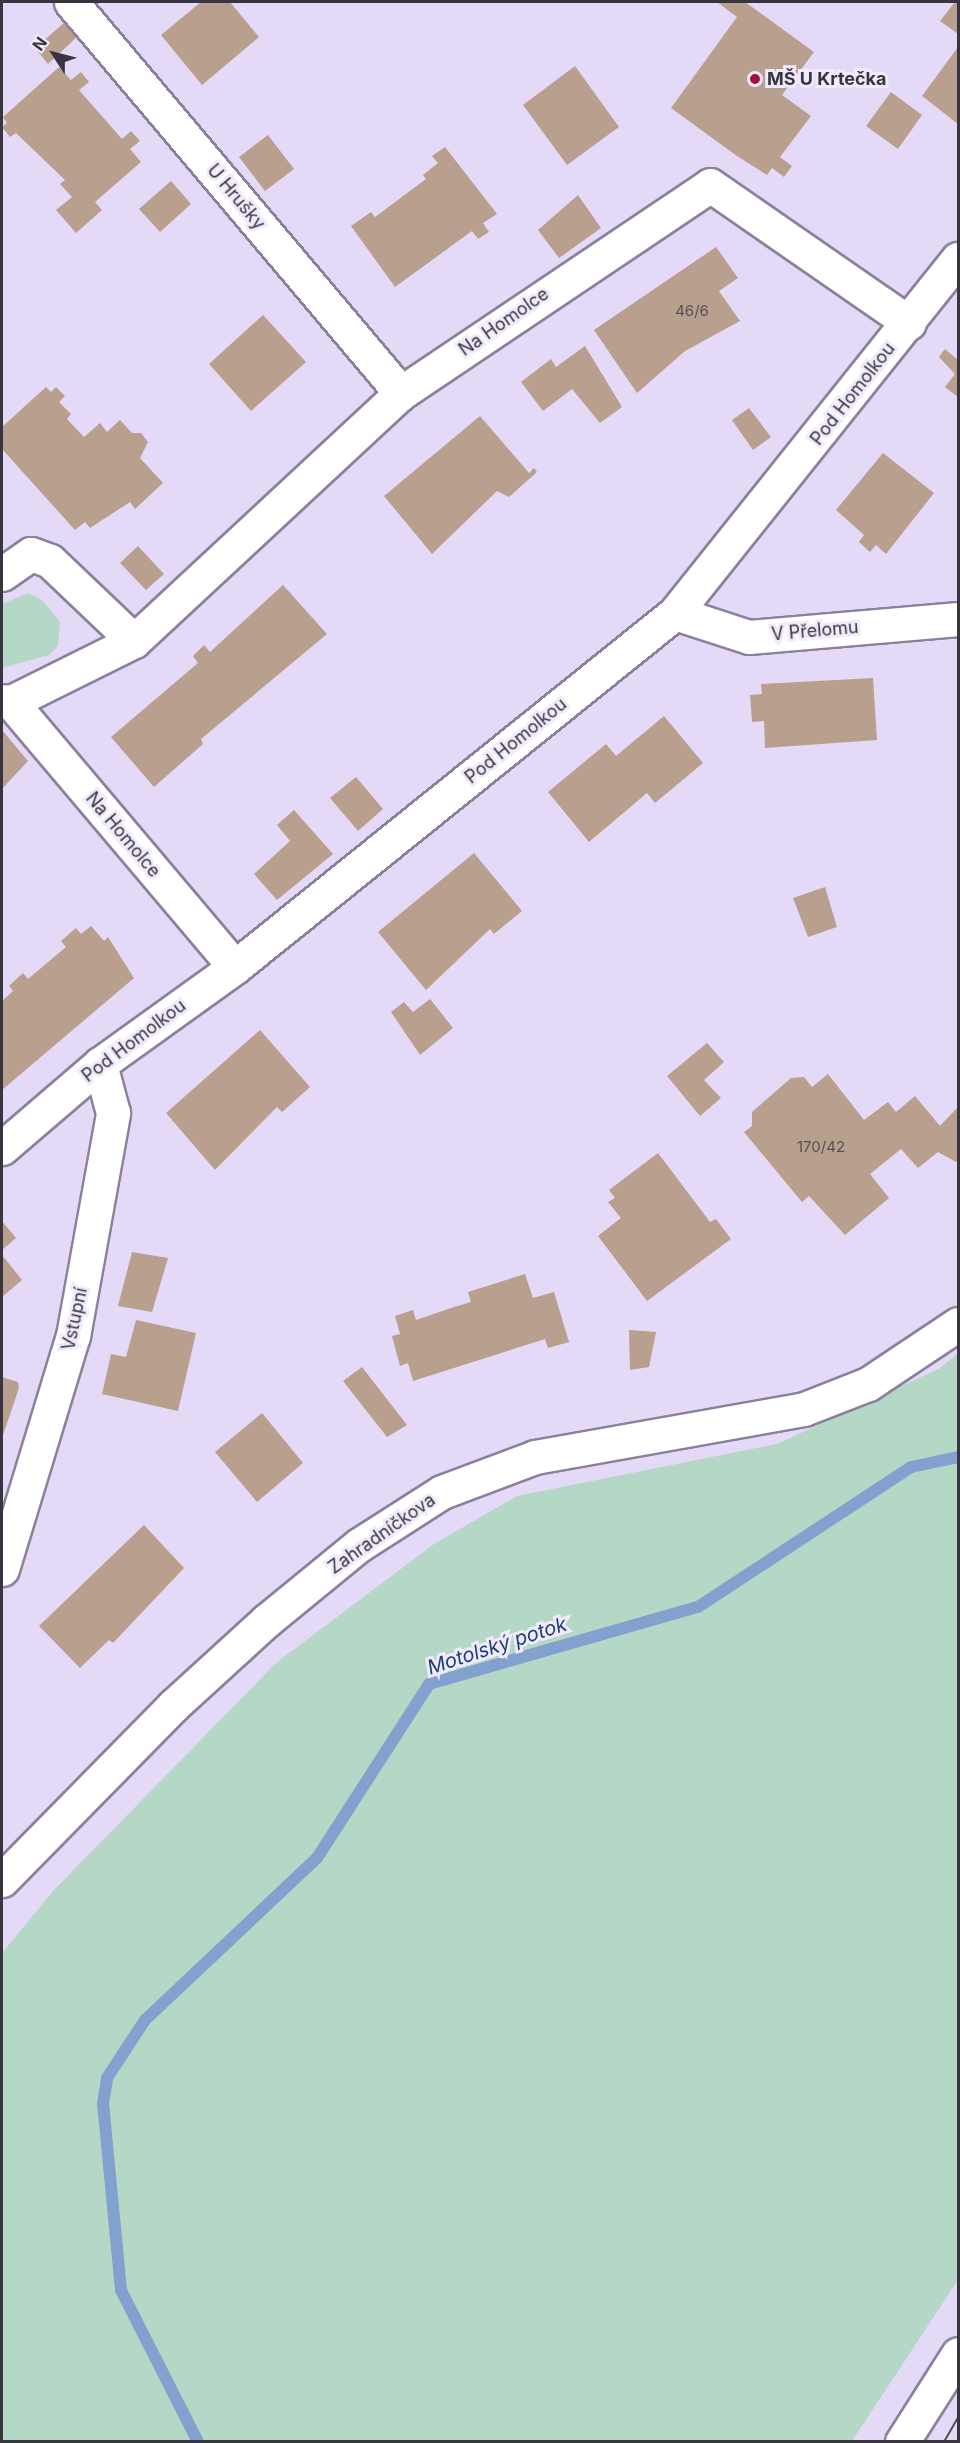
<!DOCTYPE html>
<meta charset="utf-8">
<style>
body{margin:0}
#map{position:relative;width:960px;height:2443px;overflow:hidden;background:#e4daf7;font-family:Inter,sans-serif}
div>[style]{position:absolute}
.green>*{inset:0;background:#b4d8c5}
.stream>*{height:12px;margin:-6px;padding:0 6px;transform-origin:6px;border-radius:6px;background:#83a1ce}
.building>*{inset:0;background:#b99f8e}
.roads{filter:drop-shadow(2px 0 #8b819b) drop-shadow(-2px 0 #8b819b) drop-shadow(0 2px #8b819b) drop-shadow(0 -2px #8b819b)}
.street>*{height:33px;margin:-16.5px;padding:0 16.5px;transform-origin:16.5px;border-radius:16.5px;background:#fff}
.primary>*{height:33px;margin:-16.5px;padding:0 16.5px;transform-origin:16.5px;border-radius:16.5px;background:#fff}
.tram>*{height:1.5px;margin:-0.75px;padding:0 0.75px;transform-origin:0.75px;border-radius:0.75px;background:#524d5b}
.dots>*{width:16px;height:16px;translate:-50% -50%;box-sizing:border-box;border:3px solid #f0eafb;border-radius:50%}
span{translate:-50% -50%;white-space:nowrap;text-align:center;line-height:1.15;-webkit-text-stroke:6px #f0eafb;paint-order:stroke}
.number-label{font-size:15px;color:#595054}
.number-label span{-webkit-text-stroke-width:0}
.poi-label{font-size:18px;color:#393540;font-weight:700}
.left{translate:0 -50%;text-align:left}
.street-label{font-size:18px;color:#393540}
.water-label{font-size:20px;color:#1c4079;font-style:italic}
.frame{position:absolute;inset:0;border:3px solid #393540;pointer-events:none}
.north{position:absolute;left:24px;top:24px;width:60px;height:60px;-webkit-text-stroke:4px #f0eafb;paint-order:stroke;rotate:306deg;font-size:16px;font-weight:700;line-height:24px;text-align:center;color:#393540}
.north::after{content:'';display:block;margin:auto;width:21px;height:27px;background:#393540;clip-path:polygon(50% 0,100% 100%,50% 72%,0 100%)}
</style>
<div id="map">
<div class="green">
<i style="clip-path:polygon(28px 593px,42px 600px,60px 622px,58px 646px,49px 655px,2px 668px,2px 604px)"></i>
<i style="clip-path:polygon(958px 1353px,958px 2280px,852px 2441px,2px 2442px,2px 1953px,54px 1890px,276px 1663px,434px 1544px,517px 1496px,777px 1444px,940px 1368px)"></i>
</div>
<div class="stream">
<i style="left:198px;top:2442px;width:170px;rotate:-116.9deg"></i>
<i style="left:121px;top:2290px;width:187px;rotate:-95.5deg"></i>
<i style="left:103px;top:2104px;width:26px;rotate:-81deg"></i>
<i style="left:107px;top:2078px;width:69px;rotate:-56.8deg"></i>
<i style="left:145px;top:2020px;width:236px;rotate:-43.3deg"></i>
<i style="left:317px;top:1858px;width:207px;rotate:-57.2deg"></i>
<i style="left:429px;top:1684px;width:280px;rotate:-16deg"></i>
<i style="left:698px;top:1607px;width:255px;rotate:-33.3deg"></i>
<i style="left:911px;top:1467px;width:48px;rotate:-12deg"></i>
</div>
<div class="building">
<i style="clip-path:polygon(201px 2px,230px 2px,259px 37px,202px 85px,161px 35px)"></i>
<i style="clip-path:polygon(717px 2px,745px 2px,814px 52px,782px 95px,811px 116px,780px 157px,792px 166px,784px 177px,772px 168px,767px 175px,737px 156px,671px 108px,737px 17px)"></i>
<i style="clip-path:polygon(955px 2px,958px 2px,958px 34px,940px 21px)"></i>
<i style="clip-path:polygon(65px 22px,77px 37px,48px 64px,35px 48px)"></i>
<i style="clip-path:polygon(958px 47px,958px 124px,922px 96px)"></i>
<i style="clip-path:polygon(575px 66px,619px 127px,567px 165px,523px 105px)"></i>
<i style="clip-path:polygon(59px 67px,71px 80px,81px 72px,89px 82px,79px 90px,122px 139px,131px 131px,140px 141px,130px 149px,141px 162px,95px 202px,102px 210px,76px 233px,56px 210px,72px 197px,60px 184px,65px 180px,16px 133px,10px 137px,2px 127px,7px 123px,3px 117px)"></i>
<i style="clip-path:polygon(891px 92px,922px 115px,898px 149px,866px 126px)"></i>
<i style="clip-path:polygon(268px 135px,294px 169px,265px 191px,239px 157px)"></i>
<i style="clip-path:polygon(445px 147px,497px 214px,483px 223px,489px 232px,478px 239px,472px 231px,395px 287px,351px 226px,371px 212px,375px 217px,426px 179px,423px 175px,438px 163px,432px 156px)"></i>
<i style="clip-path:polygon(171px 181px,191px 204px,160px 232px,139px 209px)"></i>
<i style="clip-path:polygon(578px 195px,601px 228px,559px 258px,538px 230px)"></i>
<i style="clip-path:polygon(716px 247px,738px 278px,719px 291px,740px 321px,685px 351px,637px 393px,594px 330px)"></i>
<i style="clip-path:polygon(263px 315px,306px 362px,251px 411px,209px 364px)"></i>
<i style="clip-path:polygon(585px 346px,622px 407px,600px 423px,572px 389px,543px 411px,521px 382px,551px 359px,556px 367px)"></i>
<i style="clip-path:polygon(945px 349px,958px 360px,958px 397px,945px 387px,955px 374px,939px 357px)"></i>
<i style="clip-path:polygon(46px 387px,51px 392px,56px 387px,65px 396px,59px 402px,71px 414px,67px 419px,84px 437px,100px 423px,107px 432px,120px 420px,132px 433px,141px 433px,148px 442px,140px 458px,163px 483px,135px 509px,130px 502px,90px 528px,85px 522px,75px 530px,2px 449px,2px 427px)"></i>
<i style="clip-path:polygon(749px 408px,771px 437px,753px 450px,732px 420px)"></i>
<i style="clip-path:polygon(480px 416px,529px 473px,534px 468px,537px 472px,509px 497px,497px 491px,432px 554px,384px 496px)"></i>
<i style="clip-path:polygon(883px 453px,934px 493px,886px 554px,876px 545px,870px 552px,859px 542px,864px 535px,836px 510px)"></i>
<i style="clip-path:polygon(138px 546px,164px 574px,146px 590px,120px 563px)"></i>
<i style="clip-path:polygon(283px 585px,327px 634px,201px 739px,203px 744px,154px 787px,111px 737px,198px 663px,193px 656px,204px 645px,210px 652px)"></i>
<i style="clip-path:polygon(873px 678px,877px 740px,765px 748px,764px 721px,752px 722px,750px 695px,762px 694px,761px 684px)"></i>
<i style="clip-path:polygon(664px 716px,703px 763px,655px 803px,647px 793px,589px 842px,548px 792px,606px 744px,616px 756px)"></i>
<i style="clip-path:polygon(2px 730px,28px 761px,2px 789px)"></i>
<i style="clip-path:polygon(356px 777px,383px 809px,358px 831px,330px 798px)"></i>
<i style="clip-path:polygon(294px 810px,333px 854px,277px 900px,254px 874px,290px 841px,277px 825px)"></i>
<i style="clip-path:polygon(474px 853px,522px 911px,494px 934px,490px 929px,426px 990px,378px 932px)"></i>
<i style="clip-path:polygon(825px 887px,837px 927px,808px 937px,793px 898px)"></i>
<i style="clip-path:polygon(91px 926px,104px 941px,108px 937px,134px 978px,2px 1090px,2px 1001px,13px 991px,9px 986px,23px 973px,28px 979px,66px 947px,61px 941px,76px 928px,81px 934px)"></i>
<i style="clip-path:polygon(430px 999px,453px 1028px,420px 1055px,391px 1012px,404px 1002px,413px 1012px)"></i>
<i style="clip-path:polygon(260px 1030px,310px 1087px,282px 1112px,277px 1107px,215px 1170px,166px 1113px)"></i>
<i style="clip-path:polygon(707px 1043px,724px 1062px,704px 1080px,721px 1098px,700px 1116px,667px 1076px)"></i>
<i style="clip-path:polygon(828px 1074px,864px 1120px,888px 1102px,896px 1112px,915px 1096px,940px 1126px,958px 1107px,958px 1163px,938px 1152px,918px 1168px,901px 1149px,870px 1174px,889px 1198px,845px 1235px,809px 1196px,802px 1202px,744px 1132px,752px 1126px,752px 1112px,791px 1078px,804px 1077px,812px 1087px)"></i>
<i style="clip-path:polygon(658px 1153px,710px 1222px,716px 1219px,731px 1239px,647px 1301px,598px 1236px,621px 1218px,608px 1202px,615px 1198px,609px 1190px)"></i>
<i style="clip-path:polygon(2px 1221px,16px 1238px,2px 1250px)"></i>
<i style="clip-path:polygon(132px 1252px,168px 1258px,152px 1312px,118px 1306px)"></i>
<i style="clip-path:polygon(2px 1255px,22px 1280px,2px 1297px)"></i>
<i style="clip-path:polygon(525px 1274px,533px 1298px,554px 1292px,569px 1342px,548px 1348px,545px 1339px,413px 1381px,408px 1363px,400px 1366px,392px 1336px,400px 1334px,395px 1316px,413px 1310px,416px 1320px,454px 1307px,471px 1302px,468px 1292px)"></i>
<i style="clip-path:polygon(136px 1320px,196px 1333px,178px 1411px,102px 1394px,111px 1354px,126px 1357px)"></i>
<i style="clip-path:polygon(629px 1330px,656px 1332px,649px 1367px,630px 1370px)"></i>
<i style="clip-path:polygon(362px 1367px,407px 1425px,387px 1437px,343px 1381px)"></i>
<i style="clip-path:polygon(2px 1377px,18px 1382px,19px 1388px,2px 1438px)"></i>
<i style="clip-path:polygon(262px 1413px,303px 1463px,257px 1502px,215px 1452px)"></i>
<i style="clip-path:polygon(144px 1525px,184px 1568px,113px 1643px,109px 1640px,80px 1668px,39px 1626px)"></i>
</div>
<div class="roads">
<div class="street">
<i style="left:71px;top:2px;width:512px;rotate:49.84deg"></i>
<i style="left:2px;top:574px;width:35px;rotate:-35deg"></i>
<i style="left:31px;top:554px;width:20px;rotate:20deg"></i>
<i style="left:50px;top:561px;width:116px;rotate:43.6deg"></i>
<i style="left:134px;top:641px;width:137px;rotate:153.6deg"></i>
<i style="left:11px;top:702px;width:9px;rotate:-174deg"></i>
<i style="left:675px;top:613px;width:78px;rotate:18deg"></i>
<i style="left:749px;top:637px;width:210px;rotate:-4.9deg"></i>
<i style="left:134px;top:641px;width:364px;rotate:-42.9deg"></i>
<i style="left:401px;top:393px;width:372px;rotate:-33.9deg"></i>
<i style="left:710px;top:185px;width:242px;rotate:34.7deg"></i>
<i style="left:11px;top:702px;width:347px;rotate:49.8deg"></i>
<i style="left:2px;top:1148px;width:129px;rotate:-40.6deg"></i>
<i style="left:100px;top:1064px;width:166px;rotate:-35.7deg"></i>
<i style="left:235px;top:967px;width:565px;rotate:-38.82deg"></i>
<i style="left:675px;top:613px;width:453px;rotate:-51.4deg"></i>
<i style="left:2px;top:1569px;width:244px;rotate:-73.1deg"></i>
<i style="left:73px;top:1336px;width:227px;rotate:-79.8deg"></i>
<i style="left:113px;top:1113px;width:51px;rotate:-104.9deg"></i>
<i style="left:2px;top:1880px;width:245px;rotate:-45.5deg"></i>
<i style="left:174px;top:1705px;width:125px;rotate:-42.4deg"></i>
<i style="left:266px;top:1621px;width:120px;rotate:-39.3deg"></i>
<i style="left:359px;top:1545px;width:98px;rotate:-32.6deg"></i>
<i style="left:442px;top:1492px;width:99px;rotate:-20.6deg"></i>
<i style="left:535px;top:1457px;width:273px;rotate:-10.1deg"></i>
<i style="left:804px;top:1409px;width:69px;rotate:-21.3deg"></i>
<i style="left:868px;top:1384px;width:108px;rotate:-33.7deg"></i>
</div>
<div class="primary">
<i style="left:902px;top:2442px;width:104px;rotate:-57.5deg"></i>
</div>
</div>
<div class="tram">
<i style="left:944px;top:2442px;width:28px;rotate:-60deg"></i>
</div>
<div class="dots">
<i style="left:755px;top:79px;background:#a60e41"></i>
</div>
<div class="number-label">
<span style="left:692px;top:311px">46/6</span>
<span style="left:821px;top:1147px">170/42</span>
</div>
<div class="poi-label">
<span class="left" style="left:767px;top:79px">MŠ U Krtečka</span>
</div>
<div class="street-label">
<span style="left:236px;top:197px;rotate:50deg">U Hrušky</span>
<span style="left:504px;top:322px;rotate:-35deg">Na Homolce</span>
<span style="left:853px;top:394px;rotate:-52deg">Pod Homolkou</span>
<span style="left:815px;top:631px;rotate:-5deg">V Přelomu</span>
<span style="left:516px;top:741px;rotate:-39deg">Pod Homolkou</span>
<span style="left:123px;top:835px;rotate:50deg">Na Homolce</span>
<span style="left:134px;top:1041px;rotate:-37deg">Pod Homolkou</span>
<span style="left:75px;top:1319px;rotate:-78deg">Vstupní</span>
<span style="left:382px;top:1534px;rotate:-35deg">Zahradníčkova</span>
</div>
<div class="water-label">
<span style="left:497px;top:1646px;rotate:-18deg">Motolský potok</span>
</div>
<div class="frame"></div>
<div class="north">N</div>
</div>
